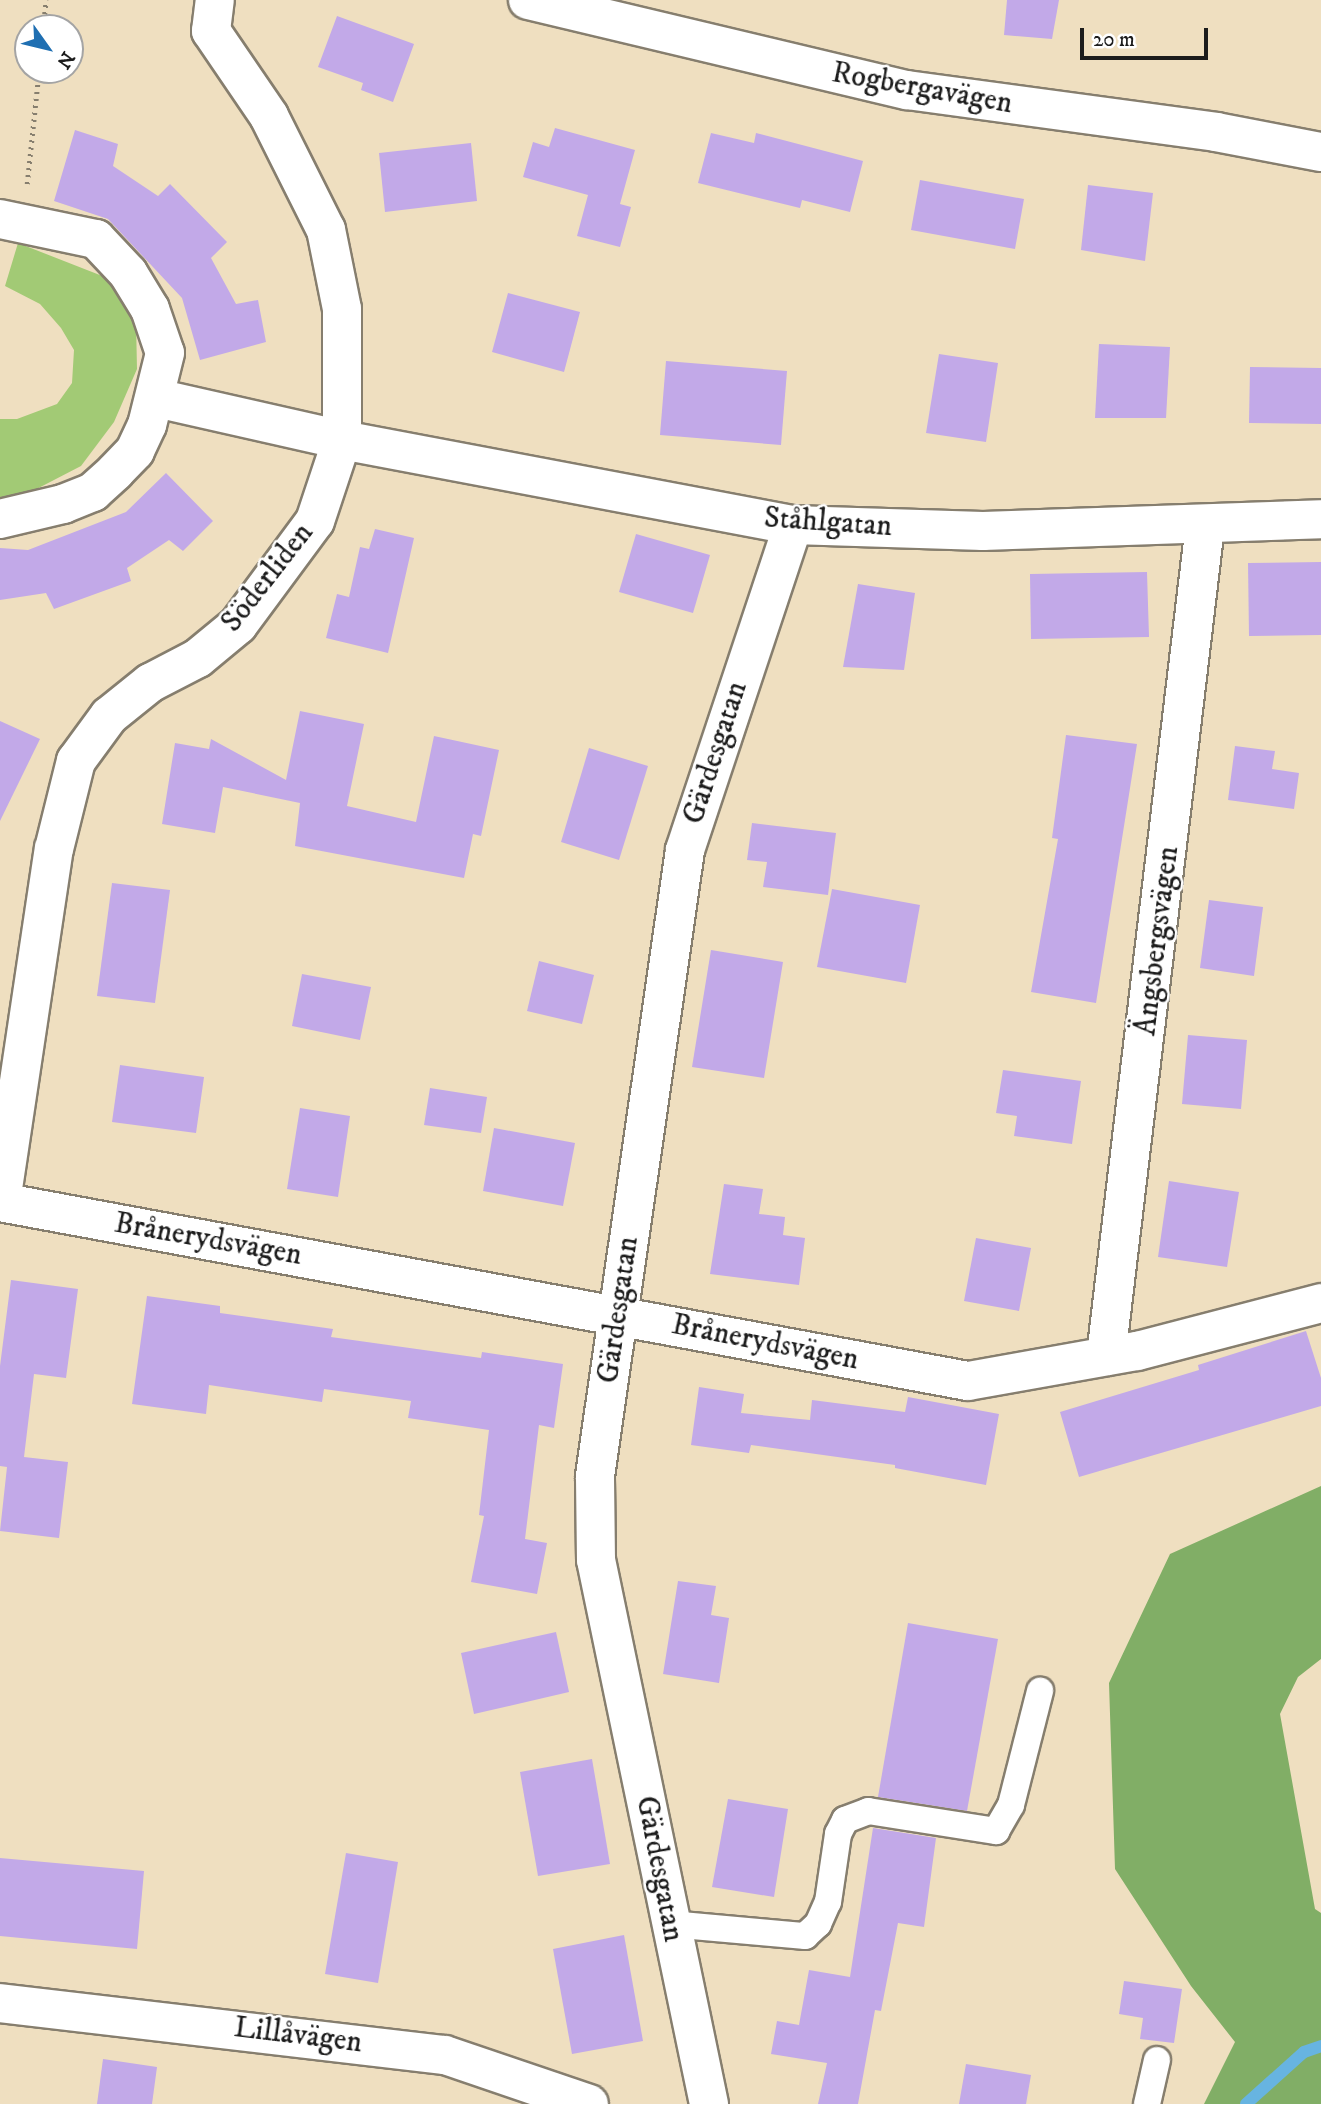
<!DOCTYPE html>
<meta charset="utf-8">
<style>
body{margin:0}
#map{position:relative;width:1321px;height:2104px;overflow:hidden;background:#efdfc0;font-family:"IM FELL DW Pica",serif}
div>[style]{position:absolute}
.green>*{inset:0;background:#a2ca75}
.forest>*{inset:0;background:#81ae66}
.stream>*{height:12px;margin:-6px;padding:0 6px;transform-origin:6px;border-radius:6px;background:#67b4e1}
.building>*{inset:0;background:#c2a9e8}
.path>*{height:4.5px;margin-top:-2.25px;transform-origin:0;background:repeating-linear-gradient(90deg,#867e6e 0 2px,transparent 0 7px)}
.roads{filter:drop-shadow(2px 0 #867e6e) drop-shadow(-2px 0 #867e6e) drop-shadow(0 2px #867e6e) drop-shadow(0 -2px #867e6e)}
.service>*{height:26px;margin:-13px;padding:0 13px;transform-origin:13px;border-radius:13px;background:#fff}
.minor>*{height:38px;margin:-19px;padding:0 19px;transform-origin:19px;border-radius:19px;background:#fff}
.tertiary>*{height:38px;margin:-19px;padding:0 19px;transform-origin:19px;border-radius:19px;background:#fff}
span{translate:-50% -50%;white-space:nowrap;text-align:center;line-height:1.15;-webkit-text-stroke:5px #fff;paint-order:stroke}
.street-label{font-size:30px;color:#1c1c1c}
.north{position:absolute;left:14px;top:14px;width:70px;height:70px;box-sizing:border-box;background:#fff;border:2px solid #a4a4a4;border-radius:50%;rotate:124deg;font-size:19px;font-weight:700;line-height:28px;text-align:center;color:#1c1c1c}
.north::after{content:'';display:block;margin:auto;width:24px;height:32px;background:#1f6fb2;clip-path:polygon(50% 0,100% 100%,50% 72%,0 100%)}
.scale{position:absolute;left:1080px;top:28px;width:128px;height:32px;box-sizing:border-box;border:4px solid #1c1c1c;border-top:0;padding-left:9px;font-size:21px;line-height:24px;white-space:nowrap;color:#1c1c1c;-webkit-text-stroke:5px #fff;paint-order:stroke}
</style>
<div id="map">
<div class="green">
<i style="clip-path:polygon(18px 243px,110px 279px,136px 321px,137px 369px,114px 422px,81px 466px,25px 495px,0 498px,0 419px,17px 419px,57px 404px,72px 383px,74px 350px,61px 328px,40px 304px,5px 286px)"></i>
</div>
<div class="forest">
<i style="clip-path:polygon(1321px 1486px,1321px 1659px,1298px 1677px,1280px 1714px,1315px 1909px,1321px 1913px,1321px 2104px,1204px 2104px,1235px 2042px,1191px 1986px,1115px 1869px,1109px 1683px,1170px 1554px)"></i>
</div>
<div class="stream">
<i style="left:1246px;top:2104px;width:78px;rotate:-41.9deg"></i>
<i style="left:1304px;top:2052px;width:18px;rotate:-19deg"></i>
</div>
<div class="building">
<i style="clip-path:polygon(1007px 0,1059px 0,1052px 39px,1004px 35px)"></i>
<i style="clip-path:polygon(337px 16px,414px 44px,393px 102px,361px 90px,363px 83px,318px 67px)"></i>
<i style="clip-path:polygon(555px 128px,635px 150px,620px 204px,631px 207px,620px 247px,577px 236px,588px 195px,523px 177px,533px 142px,549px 147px)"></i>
<i style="clip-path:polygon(75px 130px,118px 144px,113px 166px,158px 196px,170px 184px,227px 242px,211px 258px,236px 304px,258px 300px,266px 342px,200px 360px,182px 298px,108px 219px,54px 201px)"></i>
<i style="clip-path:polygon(711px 133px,754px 143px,756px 133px,863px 161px,850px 212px,802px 200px,800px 208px,698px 183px)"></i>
<i style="clip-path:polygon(471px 143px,477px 201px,385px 212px,379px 153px)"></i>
<i style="clip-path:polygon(920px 180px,1024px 199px,1015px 249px,911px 230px)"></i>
<i style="clip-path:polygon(1088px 185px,1153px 193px,1145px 261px,1081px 250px)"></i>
<i style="clip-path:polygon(508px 293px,580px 312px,564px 372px,492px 352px)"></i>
<i style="clip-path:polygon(1099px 344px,1170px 347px,1166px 418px,1095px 418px)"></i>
<i style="clip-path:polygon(939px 354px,998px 363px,986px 442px,926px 433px)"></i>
<i style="clip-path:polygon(666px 361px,787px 371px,781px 445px,660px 435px)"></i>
<i style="clip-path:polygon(1250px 367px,1321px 368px,1321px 424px,1249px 423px)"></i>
<i style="clip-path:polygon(166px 473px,213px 521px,183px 551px,169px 540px,127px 568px,131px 581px,54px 609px,46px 593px,0 600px,0 548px,28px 550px,126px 512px)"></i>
<i style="clip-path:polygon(375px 529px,414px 538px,388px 653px,326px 638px,337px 594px,349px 597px,360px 547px,369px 549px)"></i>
<i style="clip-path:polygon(636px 534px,710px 555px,693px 613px,619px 592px)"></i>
<i style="clip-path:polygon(1321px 562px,1321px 635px,1249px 636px,1248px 563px)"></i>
<i style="clip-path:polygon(1147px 572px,1149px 637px,1031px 639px,1030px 574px)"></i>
<i style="clip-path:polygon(858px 584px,915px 593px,904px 670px,843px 667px)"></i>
<i style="clip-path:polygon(300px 711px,364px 724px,347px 806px,416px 822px,434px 736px,499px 750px,481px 836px,473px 834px,464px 878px,295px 846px,300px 803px,223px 787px,215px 833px,162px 824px,175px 743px,209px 749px,211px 739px,286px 780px)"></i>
<i style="clip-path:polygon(0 721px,40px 739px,0 821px)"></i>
<i style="clip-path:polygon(1066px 735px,1137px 744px,1096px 1003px,1031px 992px,1058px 839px,1052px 838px)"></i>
<i style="clip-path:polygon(1235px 746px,1275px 751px,1272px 769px,1299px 773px,1294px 809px,1228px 800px)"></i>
<i style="clip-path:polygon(589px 748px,648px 766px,619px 860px,561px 842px)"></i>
<i style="clip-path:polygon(752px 823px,836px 833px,828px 895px,763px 887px,767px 862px,747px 860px)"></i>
<i style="clip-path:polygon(112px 883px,170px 890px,155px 1003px,97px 996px)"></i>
<i style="clip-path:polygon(832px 889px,920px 905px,906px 983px,817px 967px)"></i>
<i style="clip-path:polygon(1209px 900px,1263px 907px,1254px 976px,1200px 968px)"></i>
<i style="clip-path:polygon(711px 950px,783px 962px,764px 1078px,692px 1067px)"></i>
<i style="clip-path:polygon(539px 961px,594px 975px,582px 1024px,527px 1011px)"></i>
<i style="clip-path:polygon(302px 974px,371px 987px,360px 1040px,292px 1026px)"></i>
<i style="clip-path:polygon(1188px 1035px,1247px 1040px,1241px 1109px,1182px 1104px)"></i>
<i style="clip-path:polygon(120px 1065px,204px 1077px,196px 1133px,112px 1122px)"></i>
<i style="clip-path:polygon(1003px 1070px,1081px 1081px,1072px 1144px,1014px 1136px,1017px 1116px,996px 1113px)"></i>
<i style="clip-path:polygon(430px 1088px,487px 1097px,481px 1133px,424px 1125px)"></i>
<i style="clip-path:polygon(300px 1108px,350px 1116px,338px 1197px,287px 1189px)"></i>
<i style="clip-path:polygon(494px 1128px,575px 1143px,563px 1206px,483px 1191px)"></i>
<i style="clip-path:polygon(1169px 1181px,1239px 1192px,1227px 1267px,1158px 1257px)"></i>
<i style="clip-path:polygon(724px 1184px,763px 1189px,759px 1214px,785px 1217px,783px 1235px,805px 1238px,799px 1285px,710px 1274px)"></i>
<i style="clip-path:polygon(976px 1238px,1031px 1248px,1019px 1311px,964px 1301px)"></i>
<i style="clip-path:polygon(11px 1280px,78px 1289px,66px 1378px,34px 1374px,24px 1457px,68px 1462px,59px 1538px,0 1531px,7px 1467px,0 1466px,0 1366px)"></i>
<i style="clip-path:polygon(147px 1296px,220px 1306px,220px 1313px,333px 1329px,331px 1337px,481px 1358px,482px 1352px,563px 1364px,554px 1428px,539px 1425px,525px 1539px,547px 1543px,537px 1594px,471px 1582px,484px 1516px,479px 1515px,489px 1430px,408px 1418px,411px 1401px,324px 1389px,322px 1402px,209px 1385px,206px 1414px,132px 1404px)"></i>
<i style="clip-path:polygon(1306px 1331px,1321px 1378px,1321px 1406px,1079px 1477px,1060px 1412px,1199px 1370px,1198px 1365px)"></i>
<i style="clip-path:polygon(699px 1387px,744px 1394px,741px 1413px,810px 1420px,812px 1400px,905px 1412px,908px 1397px,999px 1414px,986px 1485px,895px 1468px,895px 1465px,751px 1445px,749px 1453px,691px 1445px)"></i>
<i style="clip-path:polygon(678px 1581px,716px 1586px,711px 1615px,729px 1618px,719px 1683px,663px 1674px)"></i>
<i style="clip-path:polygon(908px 1623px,998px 1639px,967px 1811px,878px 1797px)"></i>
<i style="clip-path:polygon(556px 1632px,569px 1692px,474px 1714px,461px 1653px)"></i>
<i style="clip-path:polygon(592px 1759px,610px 1864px,538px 1876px,520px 1772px)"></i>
<i style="clip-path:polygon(728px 1799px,788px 1809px,774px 1897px,712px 1887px)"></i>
<i style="clip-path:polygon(873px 1828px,936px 1838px,924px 1927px,898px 1923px,881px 2011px,875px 2010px,858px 2104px,818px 2104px,827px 2063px,771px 2054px,777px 2021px,799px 2025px,809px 1970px,850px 1977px)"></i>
<i style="clip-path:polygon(346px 1853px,398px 1862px,378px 1983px,325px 1974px)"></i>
<i style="clip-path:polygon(0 1858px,144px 1871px,137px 1949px,0 1936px)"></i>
<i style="clip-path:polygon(624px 1935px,643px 2041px,572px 2054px,553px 1949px)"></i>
<i style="clip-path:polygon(1124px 1981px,1182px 1989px,1174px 2043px,1140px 2039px,1143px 2018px,1119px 2014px)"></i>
<i style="clip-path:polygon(103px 2059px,157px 2067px,152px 2104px,97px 2104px)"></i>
<i style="clip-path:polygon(966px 2064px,1031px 2075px,1026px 2104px,959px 2104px)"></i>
</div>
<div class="path">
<i style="left:43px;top:28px;width:28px;rotate:-84deg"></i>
<i style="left:27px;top:184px;width:115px;rotate:-84deg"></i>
</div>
<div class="roads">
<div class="service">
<i style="left:670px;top:1924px;width:136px;rotate:5.1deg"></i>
<i style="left:805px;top:1936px;width:18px;rotate:-43deg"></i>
<i style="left:818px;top:1924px;width:24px;rotate:-66deg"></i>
<i style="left:828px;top:1902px;width:69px;rotate:-81.6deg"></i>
<i style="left:838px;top:1834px;width:16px;rotate:-63deg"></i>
<i style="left:845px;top:1820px;width:25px;rotate:-21deg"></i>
<i style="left:868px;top:1811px;width:130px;rotate:8.9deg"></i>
<i style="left:996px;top:1831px;width:30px;rotate:-60deg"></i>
<i style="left:1011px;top:1805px;width:118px;rotate:-75.7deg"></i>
<i style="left:1147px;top:2104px;width:45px;rotate:-77.2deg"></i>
</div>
<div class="minor">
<i style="left:0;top:219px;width:98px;rotate:11.8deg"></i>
<i style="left:96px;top:239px;width:47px;rotate:46.7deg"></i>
<i style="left:128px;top:273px;width:42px;rotate:58.6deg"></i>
<i style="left:150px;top:309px;width:46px;rotate:71.2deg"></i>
<i style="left:165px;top:353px;width:74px;rotate:104deg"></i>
<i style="left:147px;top:425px;width:29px;rotate:115deg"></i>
<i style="left:135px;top:451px;width:29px;rotate:134deg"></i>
<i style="left:115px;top:472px;width:30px;rotate:138deg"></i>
<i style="left:93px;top:492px;width:32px;rotate:158deg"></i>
<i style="left:63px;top:504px;width:65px;rotate:166.6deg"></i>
<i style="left:156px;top:398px;width:191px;rotate:12.7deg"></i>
<i style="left:342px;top:440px;width:459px;rotate:10.7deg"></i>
<i style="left:793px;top:525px;width:190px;rotate:1.8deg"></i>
<i style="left:983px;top:531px;width:338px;rotate:-2deg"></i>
<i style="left:0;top:1202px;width:984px;rotate:10.48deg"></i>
<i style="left:968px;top:1381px;width:172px;rotate:-10.1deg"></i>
<i style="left:1137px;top:1351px;width:190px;rotate:-14.6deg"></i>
<i style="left:1px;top:1202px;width:357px;rotate:-81.5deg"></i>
<i style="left:54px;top:849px;width:91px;rotate:-76deg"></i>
<i style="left:76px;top:761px;width:56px;rotate:-53.7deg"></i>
<i style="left:109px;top:716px;width:53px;rotate:-38.8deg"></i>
<i style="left:150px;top:683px;width:54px;rotate:-27.5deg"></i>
<i style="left:198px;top:658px;width:52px;rotate:-39.5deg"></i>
<i style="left:238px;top:625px;width:129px;rotate:-53.5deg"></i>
<i style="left:315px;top:521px;width:85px;rotate:-71.6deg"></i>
<i style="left:342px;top:440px;width:131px;rotate:-90deg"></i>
<i style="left:342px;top:309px;width:81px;rotate:-101.4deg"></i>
<i style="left:326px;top:230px;width:127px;rotate:-116.6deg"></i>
<i style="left:269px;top:116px;width:103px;rotate:-124.3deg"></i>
<i style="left:211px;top:31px;width:31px;rotate:-83deg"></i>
<i style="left:1106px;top:1356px;width:836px;rotate:-83.2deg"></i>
<i style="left:0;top:2003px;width:448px;rotate:6.7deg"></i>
<i style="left:445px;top:2055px;width:152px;rotate:18.8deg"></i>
<i style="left:709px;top:2104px;width:556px;rotate:-101.73deg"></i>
<i style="left:596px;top:1560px;width:84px;rotate:-90.7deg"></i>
<i style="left:595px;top:1476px;width:632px;rotate:-81.82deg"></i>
<i style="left:685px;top:850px;width:342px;rotate:-71.6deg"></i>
</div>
<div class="tertiary">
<i style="left:528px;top:0;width:390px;rotate:13.4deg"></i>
<i style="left:907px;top:90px;width:312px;rotate:7.7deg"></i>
<i style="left:1216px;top:132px;width:107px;rotate:10.8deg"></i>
</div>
</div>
<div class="street-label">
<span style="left:922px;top:89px;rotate:10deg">Rogbergavägen</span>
<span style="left:828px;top:523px;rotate:4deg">Ståhlgatan</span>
<span style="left:268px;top:578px;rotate:-52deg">Söderliden</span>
<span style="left:716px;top:753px;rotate:-72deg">Gärdesgatan</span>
<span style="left:1158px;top:941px;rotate:-83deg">Ängsbergsvägen</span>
<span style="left:208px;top:1240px;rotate:10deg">Brånerydsvägen</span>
<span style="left:619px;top:1310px;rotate:-82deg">Gärdesgatan</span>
<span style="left:765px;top:1343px;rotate:11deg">Brånerydsvägen</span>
<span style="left:659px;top:1869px;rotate:79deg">Gärdesgatan</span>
<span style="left:298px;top:2036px;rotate:7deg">Lillåvägen</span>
</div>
<div class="north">N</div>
<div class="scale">20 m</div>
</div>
